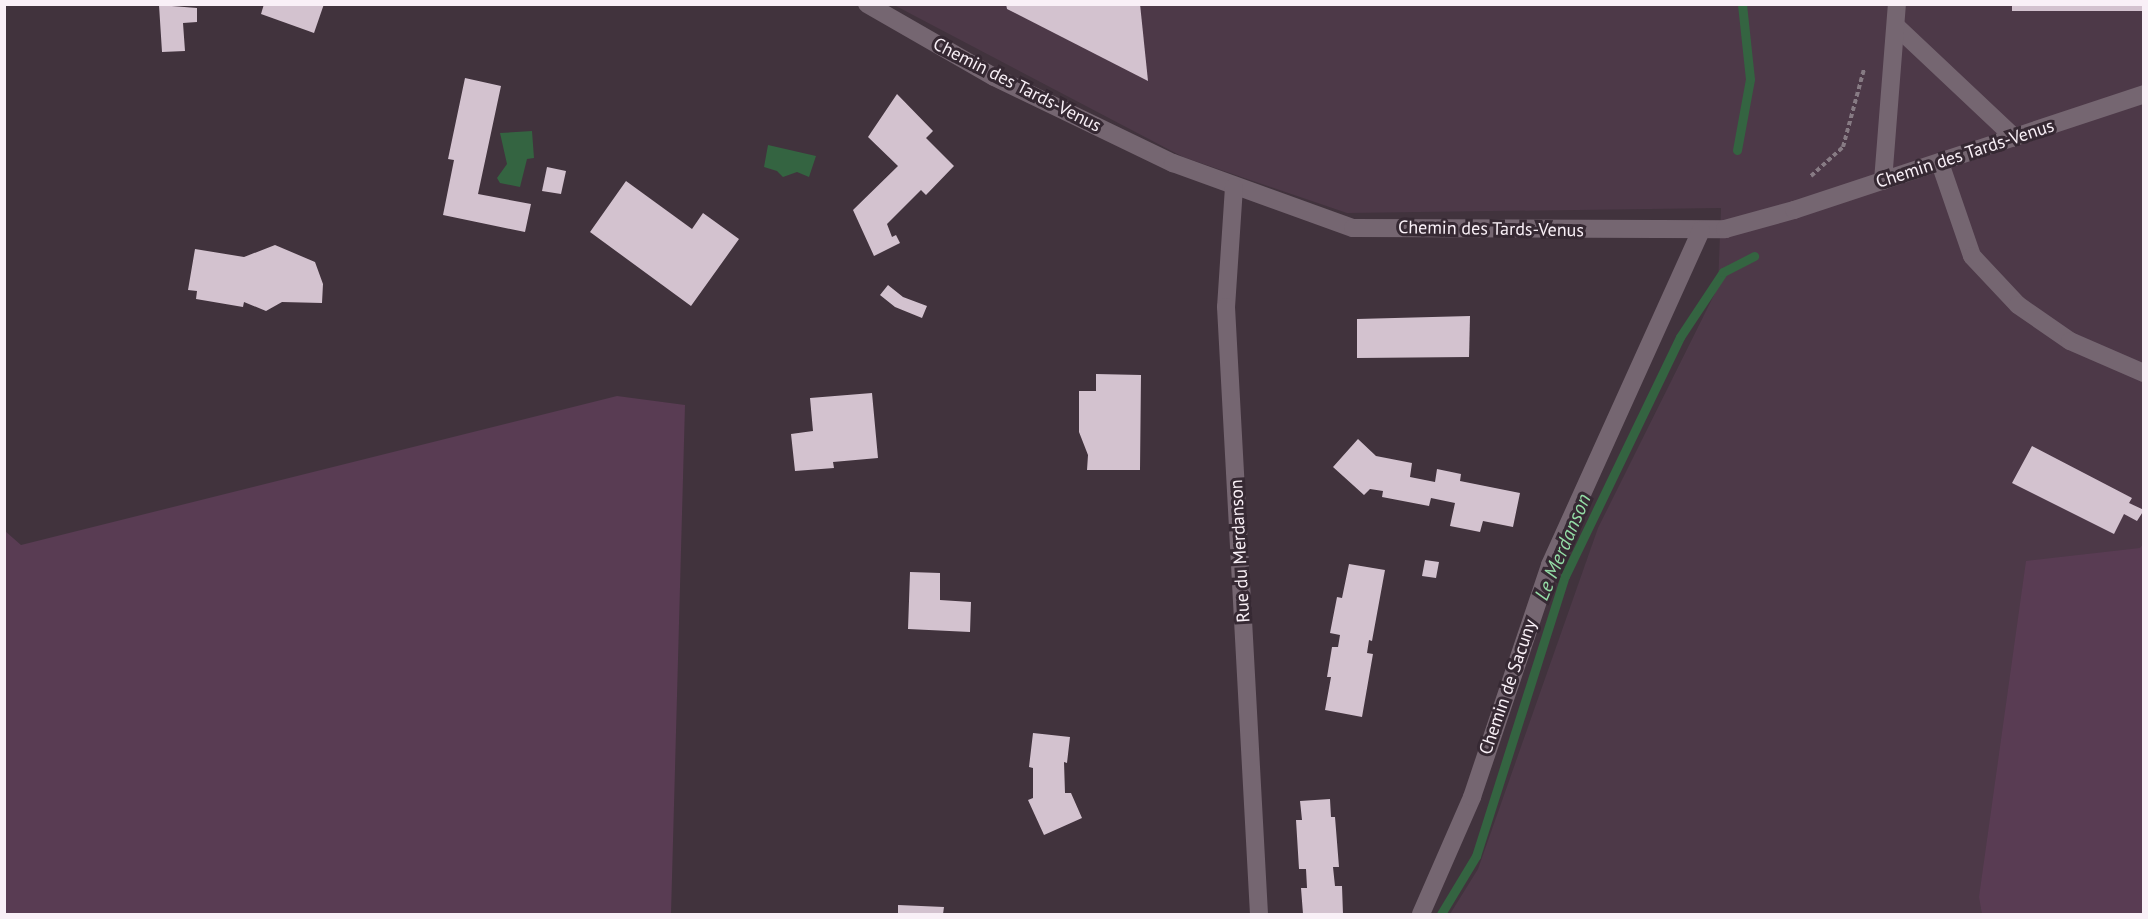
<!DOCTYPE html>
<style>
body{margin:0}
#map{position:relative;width:2148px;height:919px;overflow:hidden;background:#41333d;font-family:"PT Sans",sans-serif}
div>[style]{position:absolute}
.built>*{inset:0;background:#4d3948}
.green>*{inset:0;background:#593c53}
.water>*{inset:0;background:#346441}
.stream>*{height:9px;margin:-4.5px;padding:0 4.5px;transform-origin:4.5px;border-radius:4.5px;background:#346441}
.building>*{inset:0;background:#d3c2cf}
.path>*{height:4px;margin-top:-2px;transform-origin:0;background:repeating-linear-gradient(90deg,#877b84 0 4.5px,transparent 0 7.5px)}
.minor>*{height:18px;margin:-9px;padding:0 9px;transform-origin:9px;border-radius:9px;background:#756671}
span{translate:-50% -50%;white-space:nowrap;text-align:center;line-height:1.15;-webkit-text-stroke:6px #362933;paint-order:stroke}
.street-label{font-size:18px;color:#f9f0f7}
.water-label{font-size:20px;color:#94dda6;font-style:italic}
.frame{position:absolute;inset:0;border:6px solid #f9f0f7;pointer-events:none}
</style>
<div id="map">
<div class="built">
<i style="clip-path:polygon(894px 5px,2143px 5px,2143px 914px,1450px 914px,1478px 869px,1598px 528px,1718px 287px,1721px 208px,1347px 213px,1183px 157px)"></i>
</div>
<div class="green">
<i style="clip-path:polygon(617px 396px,685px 405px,671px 914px,5px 914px,5px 531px,21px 545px)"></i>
<i style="clip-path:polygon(2143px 544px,2143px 914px,1982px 914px,1979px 897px,2026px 561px,2140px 548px)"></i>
</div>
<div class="water">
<i style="clip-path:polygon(532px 131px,534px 158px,527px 159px,520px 187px,500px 183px,497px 178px,507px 164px,500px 133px)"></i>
<i style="clip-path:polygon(768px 145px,816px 156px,809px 177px,797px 172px,783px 177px,777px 171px,764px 167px)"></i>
</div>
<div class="stream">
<i style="left:1737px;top:150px;width:72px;rotate:-79.6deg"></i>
<i style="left:1750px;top:79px;width:75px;rotate:-96.1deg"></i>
<i style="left:1441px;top:914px;width:68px;rotate:-58.9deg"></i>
<i style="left:1476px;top:856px;width:294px;rotate:-72.4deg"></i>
<i style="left:1565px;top:576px;width:265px;rotate:-64.3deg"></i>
<i style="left:1680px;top:337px;width:78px;rotate:-56.5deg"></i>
<i style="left:1723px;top:272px;width:35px;rotate:-27deg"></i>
</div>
<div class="building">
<i style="clip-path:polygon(264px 4px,324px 4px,314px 33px,261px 14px)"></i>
<i style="clip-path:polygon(1006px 4px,1140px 4px,1148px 81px,1007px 9px)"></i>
<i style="clip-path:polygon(2012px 4px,2144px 4px,2144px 11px,2012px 11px)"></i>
<i style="clip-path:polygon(159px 5px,197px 8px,197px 22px,183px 23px,185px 51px,162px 52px)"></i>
<i style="clip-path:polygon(465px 78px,501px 86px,478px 194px,531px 204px,525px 232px,443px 215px,454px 160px,448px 159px)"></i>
<i style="clip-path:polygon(897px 94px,933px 131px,926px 138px,954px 166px,926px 195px,921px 190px,887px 224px,892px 237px,896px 235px,900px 243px,874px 256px,853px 210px,898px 166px,868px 137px)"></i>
<i style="clip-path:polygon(547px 167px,566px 171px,561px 194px,542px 191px)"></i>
<i style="clip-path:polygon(626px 181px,692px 229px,703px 213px,739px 239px,691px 306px,590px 232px)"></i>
<i style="clip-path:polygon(275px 245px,315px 262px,323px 284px,322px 303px,282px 302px,266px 311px,244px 302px,243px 307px,196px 299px,197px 291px,188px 290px,195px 249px,244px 257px)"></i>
<i style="clip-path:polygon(888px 285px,903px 297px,927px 306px,922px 318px,895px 307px,880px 295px)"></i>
<i style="clip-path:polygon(1470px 316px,1469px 357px,1357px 358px,1357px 319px)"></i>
<i style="clip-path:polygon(1096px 374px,1141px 375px,1140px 470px,1087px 470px,1088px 455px,1079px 432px,1079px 391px,1096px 391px)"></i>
<i style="clip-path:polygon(872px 393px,878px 458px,833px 462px,834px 468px,795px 471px,791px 434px,813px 431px,810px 398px)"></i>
<i style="clip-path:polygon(1358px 439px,1376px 456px,1412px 463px,1410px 477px,1435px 482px,1437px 469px,1461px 474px,1460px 481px,1520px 493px,1513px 527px,1483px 521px,1480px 532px,1450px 526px,1455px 503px,1431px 498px,1429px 506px,1382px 497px,1383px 491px,1370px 489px,1364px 495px,1333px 467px)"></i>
<i style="clip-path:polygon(2032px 446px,2132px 498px,2129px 503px,2144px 510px,2137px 521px,2124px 514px,2114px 534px,2012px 483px)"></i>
<i style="clip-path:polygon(1425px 560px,1439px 562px,1436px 578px,1422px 576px)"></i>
<i style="clip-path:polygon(1349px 564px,1385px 570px,1372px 641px,1369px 640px,1367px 653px,1373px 654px,1362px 717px,1325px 710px,1331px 677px,1327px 677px,1332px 647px,1338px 647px,1340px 635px,1330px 633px,1337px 597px,1342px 598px)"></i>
<i style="clip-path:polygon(910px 572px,940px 573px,940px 600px,971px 602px,970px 632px,908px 629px)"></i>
<i style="clip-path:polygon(1033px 733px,1070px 737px,1067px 763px,1064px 762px,1065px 793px,1071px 793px,1082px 818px,1044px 835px,1028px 800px,1033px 798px,1033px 768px,1029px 767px)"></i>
<i style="clip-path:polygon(1330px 799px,1331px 817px,1335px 817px,1339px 867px,1333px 867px,1335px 886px,1342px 886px,1343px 914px,1303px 914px,1301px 888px,1307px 888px,1306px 869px,1299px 869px,1296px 820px,1302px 820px,1300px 801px)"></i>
<i style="clip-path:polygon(898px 905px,944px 907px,943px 914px,898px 914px)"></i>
</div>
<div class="path">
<i style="left:1811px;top:176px;width:43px;rotate:-42.2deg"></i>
<i style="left:1843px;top:147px;width:81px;rotate:-74.9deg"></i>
</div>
<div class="minor">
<i style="left:867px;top:4px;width:146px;rotate:29.9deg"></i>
<i style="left:994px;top:77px;width:199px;rotate:25.7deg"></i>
<i style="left:1173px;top:163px;width:191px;rotate:19.9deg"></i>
<i style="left:1353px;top:228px;width:372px;rotate:0.2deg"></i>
<i style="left:1725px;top:229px;width:72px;rotate:-15.4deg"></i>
<i style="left:1794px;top:210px;width:369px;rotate:-18.3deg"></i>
<i style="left:1896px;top:26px;width:163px;rotate:43.3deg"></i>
<i style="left:1940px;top:163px;width:98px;rotate:71deg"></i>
<i style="left:1972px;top:256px;width:67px;rotate:46.8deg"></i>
<i style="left:2018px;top:305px;width:63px;rotate:34.7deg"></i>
<i style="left:2070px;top:341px;width:81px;rotate:23.4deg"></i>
<i style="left:1883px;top:181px;width:178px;rotate:-85.5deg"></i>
<i style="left:1234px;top:187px;width:120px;rotate:93.8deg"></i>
<i style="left:1226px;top:307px;width:608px;rotate:86.89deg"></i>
<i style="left:1421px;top:914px;width:128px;rotate:-66.4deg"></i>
<i style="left:1472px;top:797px;width:245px;rotate:-71.4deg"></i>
<i style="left:1550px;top:565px;width:367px;rotate:-65.7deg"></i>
</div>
<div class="street-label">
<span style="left:1017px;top:85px;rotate:27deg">Chemin des Tards-Venus</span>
<span style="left:1965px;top:154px;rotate:-18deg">Chemin des Tards-Venus</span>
<span style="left:1491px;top:229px;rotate:1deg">Chemin des Tards-Venus</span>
<span style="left:1240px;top:551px;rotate:-93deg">Rue du Merdanson</span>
<span style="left:1508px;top:687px;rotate:-71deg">Chemin de Sacuny</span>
</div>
<div class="water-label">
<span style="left:1563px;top:547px;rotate:-67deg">Le Merdanson</span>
</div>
<div class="frame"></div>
</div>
